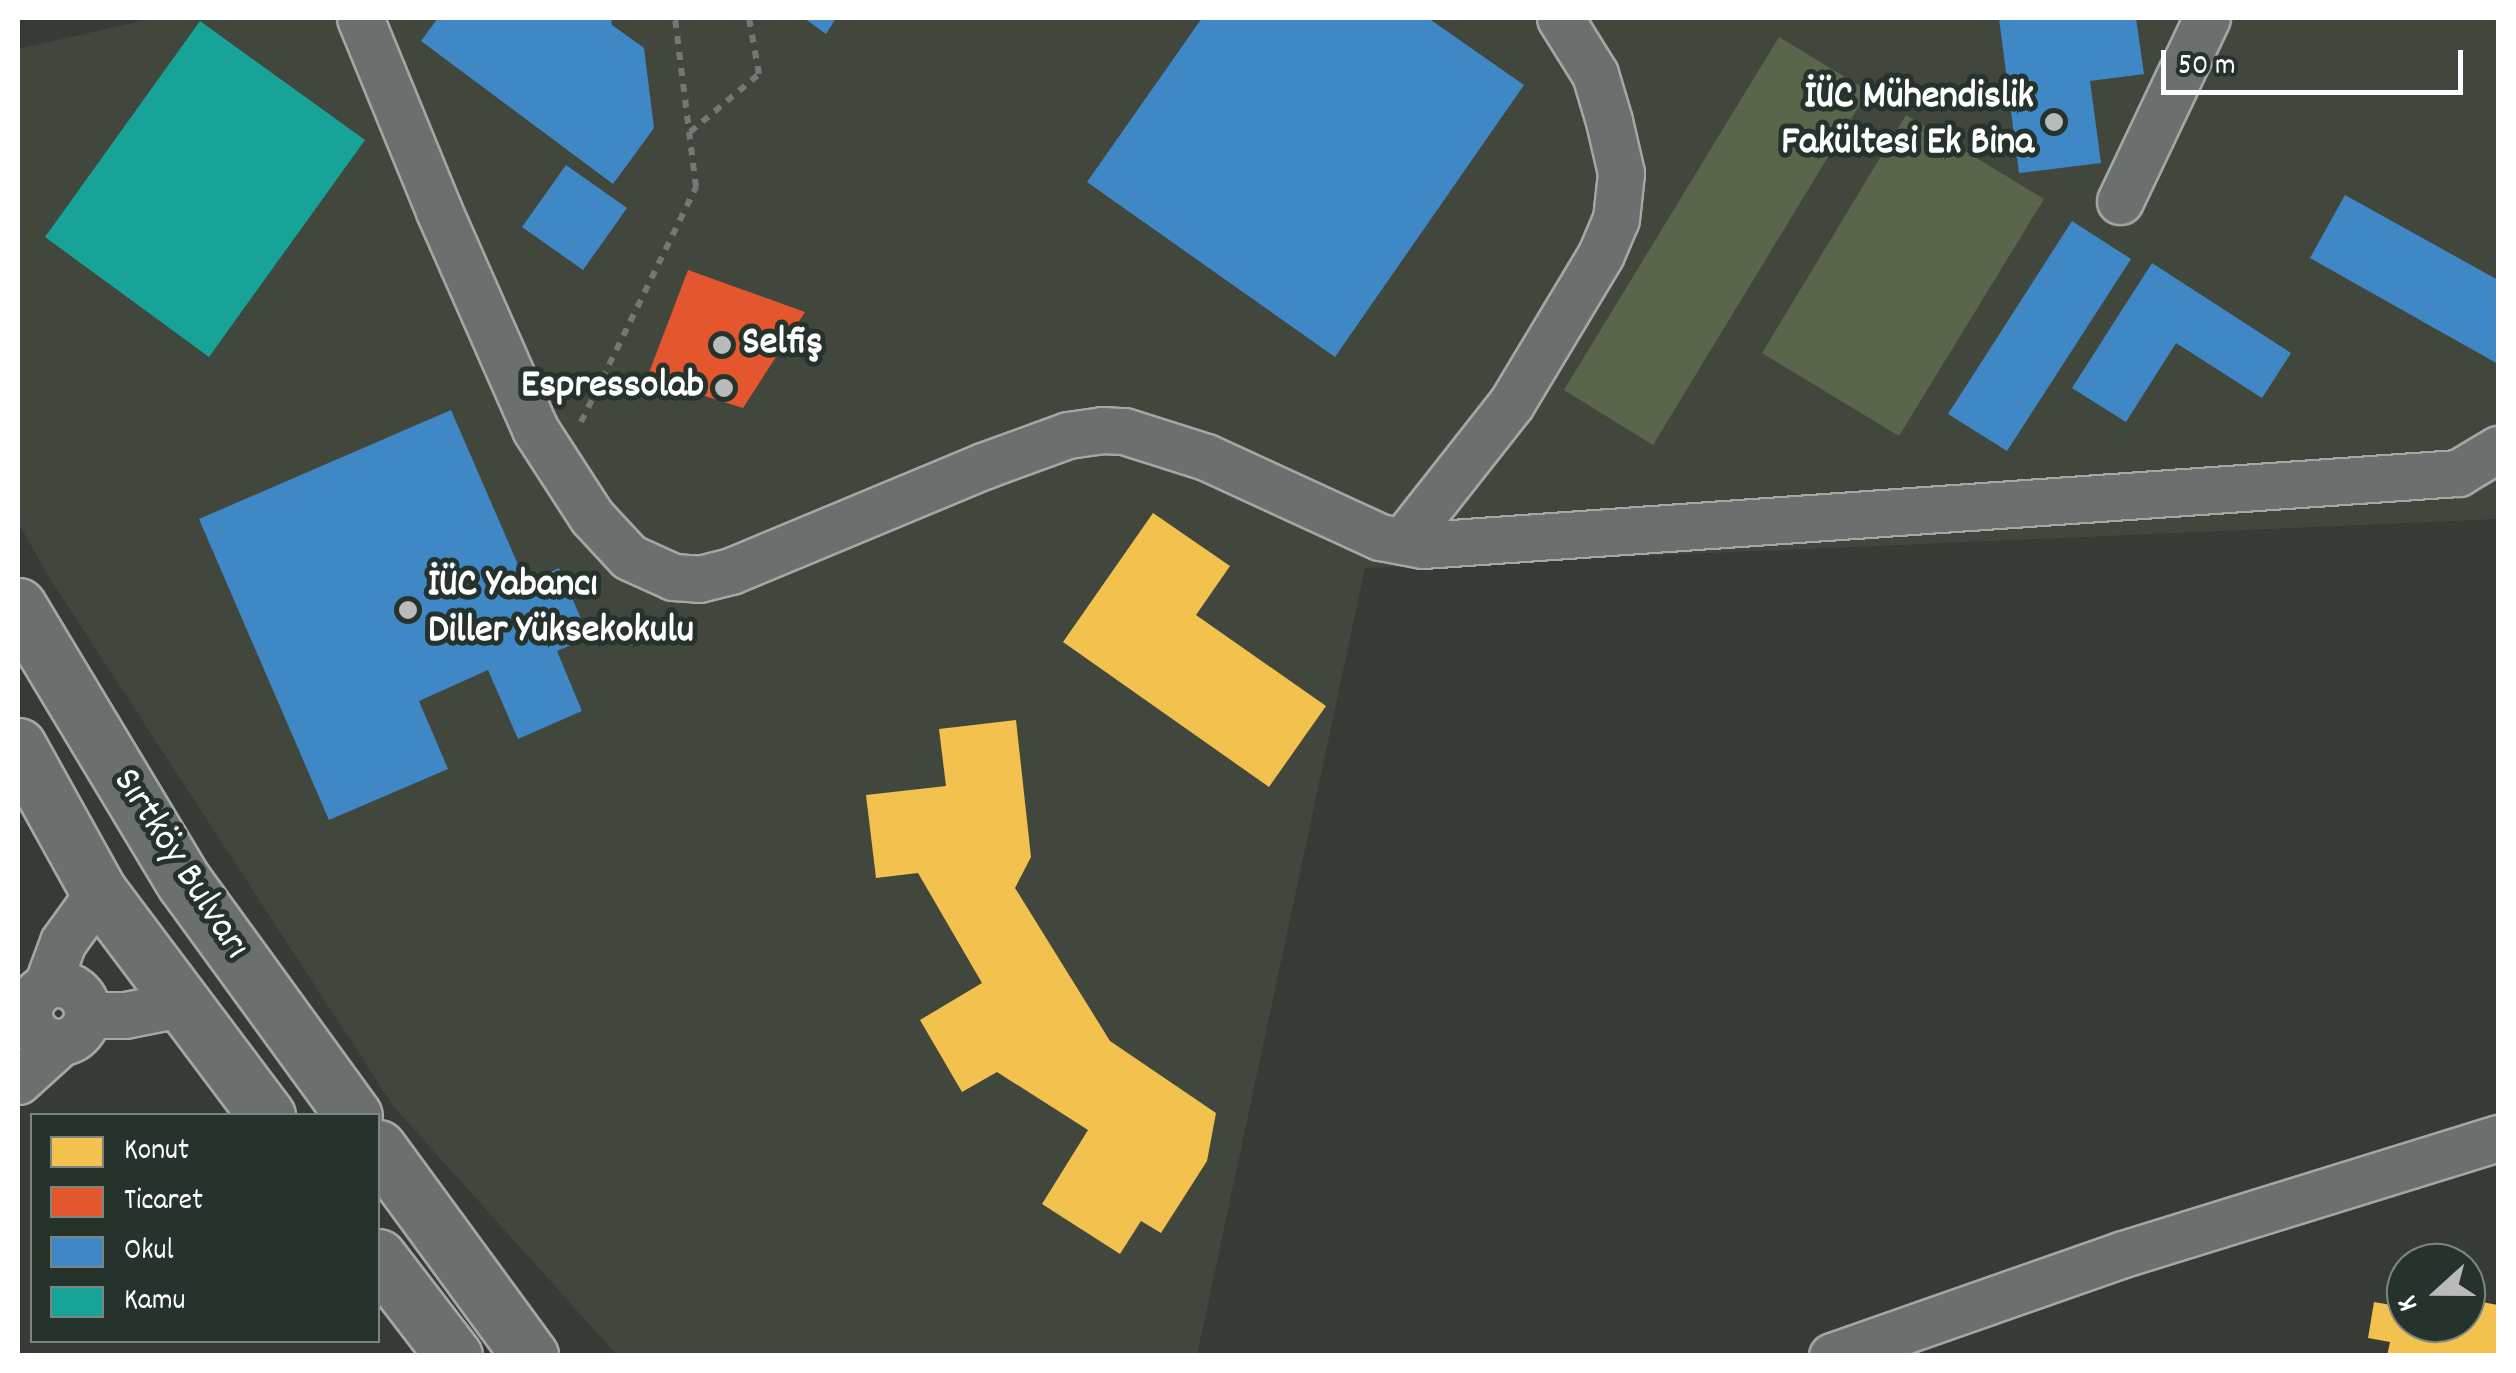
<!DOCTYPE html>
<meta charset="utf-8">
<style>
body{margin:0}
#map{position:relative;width:2516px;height:1373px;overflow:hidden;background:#363b36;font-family:Dekko,sans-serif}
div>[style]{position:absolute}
.built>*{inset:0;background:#42473d}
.green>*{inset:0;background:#5a664b}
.homes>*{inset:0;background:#f2c14e}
.shops>*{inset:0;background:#e4572e}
.schools>*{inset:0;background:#3f88c5}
.public>*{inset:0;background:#17a398}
.path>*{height:6px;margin-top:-3px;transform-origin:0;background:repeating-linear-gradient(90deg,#757776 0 8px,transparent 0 16px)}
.roads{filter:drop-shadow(2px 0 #a5a7a5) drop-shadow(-2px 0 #a5a7a5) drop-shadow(0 2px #a5a7a5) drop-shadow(0 -2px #a5a7a5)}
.minor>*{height:45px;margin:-22.5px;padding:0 22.5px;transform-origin:22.5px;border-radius:22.5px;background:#6b6f6d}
.minor>.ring{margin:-22.5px;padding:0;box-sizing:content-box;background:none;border:45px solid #6b6f6d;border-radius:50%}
.major>*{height:55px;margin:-27.5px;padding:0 27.5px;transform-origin:27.5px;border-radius:27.5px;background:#6b6f6d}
.dots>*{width:28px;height:28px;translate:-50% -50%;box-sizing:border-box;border:5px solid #26332d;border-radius:50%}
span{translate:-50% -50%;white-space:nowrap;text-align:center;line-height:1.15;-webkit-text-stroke:10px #26332d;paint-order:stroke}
.poi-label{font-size:40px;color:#fff;font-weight:700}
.right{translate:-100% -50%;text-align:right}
.left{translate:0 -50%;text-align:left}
.street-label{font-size:40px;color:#fff}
.frame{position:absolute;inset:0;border:20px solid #fff;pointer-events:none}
.legend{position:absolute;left:30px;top:1113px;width:350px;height:230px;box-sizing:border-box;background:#26332d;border:2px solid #7d8581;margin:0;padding:12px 18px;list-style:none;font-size:30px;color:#fff}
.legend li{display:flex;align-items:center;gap:20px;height:50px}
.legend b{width:50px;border:2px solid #7d8581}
.north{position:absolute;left:2386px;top:1243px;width:100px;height:100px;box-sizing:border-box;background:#26332d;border:2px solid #7d8581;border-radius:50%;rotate:249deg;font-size:28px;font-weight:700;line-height:40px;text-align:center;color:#fff}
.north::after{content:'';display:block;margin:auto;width:35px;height:45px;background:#b9bab9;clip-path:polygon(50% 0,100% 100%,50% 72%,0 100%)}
.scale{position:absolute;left:2161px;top:50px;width:302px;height:45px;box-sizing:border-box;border:5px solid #fff;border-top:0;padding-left:12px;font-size:30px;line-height:35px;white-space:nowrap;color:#fff;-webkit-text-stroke:8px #26332d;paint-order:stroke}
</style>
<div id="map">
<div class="built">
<i style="clip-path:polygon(155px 18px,2498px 18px,2498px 519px,1365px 568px,1197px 1355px,617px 1355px,394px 1107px,47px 574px,18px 522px,18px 49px)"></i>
</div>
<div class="green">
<i style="clip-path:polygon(1779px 37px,1868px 91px,1653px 445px,1564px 390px)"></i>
<i style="clip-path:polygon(1906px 115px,2044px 199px,1899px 436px,1762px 353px)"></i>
</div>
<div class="homes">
<i style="clip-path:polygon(1153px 513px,1230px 566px,1196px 615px,1326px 706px,1269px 787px,1063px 642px)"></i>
<i style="clip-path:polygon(1016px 720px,1031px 857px,1015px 888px,1110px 1041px,1216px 1113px,1207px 1161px,1161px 1233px,1141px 1221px,1120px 1254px,1042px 1204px,1088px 1130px,997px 1072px,962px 1092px,920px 1020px,982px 983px,918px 873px,876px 878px,866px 795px,946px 786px,939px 729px)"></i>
<i style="clip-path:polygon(2400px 1288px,2406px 1289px,2406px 1323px,2466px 1323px,2466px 1299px,2498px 1305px,2498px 1356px,2387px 1356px,2390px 1342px,2368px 1338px,2374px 1302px,2397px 1306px)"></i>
</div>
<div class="shops">
<i style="clip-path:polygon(688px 270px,805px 312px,743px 408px,647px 378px)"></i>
</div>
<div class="schools">
<i style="clip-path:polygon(438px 18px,611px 18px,612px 25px,644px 48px,654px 128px,613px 184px,421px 41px)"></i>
<i style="clip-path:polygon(804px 18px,836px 18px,826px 34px)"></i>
<i style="clip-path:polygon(1202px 18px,1428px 18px,1524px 85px,1335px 357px,1087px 182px)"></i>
<i style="clip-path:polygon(1999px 18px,2136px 18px,2144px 74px,2090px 81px,2101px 163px,2019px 173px)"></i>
<i style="clip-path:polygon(566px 165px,627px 208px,583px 270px,522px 227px)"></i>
<i style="clip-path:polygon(2345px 195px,2498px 280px,2498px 364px,2310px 258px)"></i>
<i style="clip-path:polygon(2072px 221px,2131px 259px,2007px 451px,1948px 414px)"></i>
<i style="clip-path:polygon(2152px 263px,2291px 353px,2262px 398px,2176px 343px,2126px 422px,2072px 388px)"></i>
<i style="clip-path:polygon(451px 410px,526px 583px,559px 568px,589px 637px,557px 651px,582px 711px,518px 739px,488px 670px,419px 701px,448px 769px,329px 820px,199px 519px)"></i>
</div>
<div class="public">
<i style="clip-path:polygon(200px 21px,365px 140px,209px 357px,45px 237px)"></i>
</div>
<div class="path">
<i style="left:690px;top:132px;width:90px;rotate:-40deg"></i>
<i style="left:759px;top:74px;width:57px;rotate:-100.1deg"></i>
<i style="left:581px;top:422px;width:262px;rotate:-63.9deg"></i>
<i style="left:696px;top:187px;width:170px;rotate:-97.1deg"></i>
</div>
<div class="roads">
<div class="minor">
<i style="left:360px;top:18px;width:209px;rotate:67.7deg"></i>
<i style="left:439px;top:211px;width:238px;rotate:66.2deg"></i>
<i style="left:535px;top:429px;width:105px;rotate:57.1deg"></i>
<i style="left:592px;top:517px;width:54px;rotate:47.2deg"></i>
<i style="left:629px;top:557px;width:48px;rotate:24.4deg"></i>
<i style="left:673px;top:577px;width:26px;rotate:4deg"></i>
<i style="left:699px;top:579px;width:33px;rotate:-14deg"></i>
<i style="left:731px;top:571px;width:273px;rotate:-22.6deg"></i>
<i style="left:983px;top:466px;width:90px;rotate:-20deg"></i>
<i style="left:1068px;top:435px;width:34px;rotate:-8deg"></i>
<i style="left:1102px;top:430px;width:22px;rotate:3deg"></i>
<i style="left:1124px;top:431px;width:86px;rotate:17.6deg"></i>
<i style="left:1206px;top:457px;width:192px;rotate:24.7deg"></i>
<i style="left:1380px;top:537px;width:44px;rotate:10.5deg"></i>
<i style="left:1423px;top:545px;width:1038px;rotate:-3.98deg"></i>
<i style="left:2458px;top:473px;width:47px;rotate:-31deg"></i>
<i style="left:2120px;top:201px;width:203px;rotate:-64.6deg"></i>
<i style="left:1403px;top:541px;width:174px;rotate:-51.8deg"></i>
<i style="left:1511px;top:404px;width:175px;rotate:-59deg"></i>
<i style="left:1601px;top:254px;width:38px;rotate:-67deg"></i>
<i style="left:1616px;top:219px;width:46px;rotate:-83.8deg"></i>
<i style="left:1621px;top:173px;width:53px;rotate:-103deg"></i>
<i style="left:1609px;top:121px;width:49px;rotate:-106.6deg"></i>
<i style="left:1595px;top:74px;width:66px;rotate:-122deg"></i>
<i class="ring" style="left:29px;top:984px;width:13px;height:13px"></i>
<i style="left:47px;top:985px;width:46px;rotate:-69.6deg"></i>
<i style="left:63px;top:942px;width:62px;rotate:-54.2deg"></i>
<i style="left:87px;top:1015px;width:38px"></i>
<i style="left:125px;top:1015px;width:57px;rotate:-11.1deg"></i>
<i style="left:18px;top:1081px;width:58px;rotate:-42.2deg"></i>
<i style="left:1832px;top:1356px;width:308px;rotate:-19.3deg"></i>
<i style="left:2123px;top:1254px;width:393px;rotate:-17.2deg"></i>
</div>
<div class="major">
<i style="left:18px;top:606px;width:322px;rotate:59deg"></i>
<i style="left:184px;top:882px;width:289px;rotate:54deg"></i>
<i style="left:18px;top:746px;width:167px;rotate:61deg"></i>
<i style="left:99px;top:892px;width:280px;rotate:53.1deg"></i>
<i style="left:378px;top:1148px;width:258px;rotate:53.8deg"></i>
<i style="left:378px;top:1257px;width:125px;rotate:52.5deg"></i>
</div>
</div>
<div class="dots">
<i style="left:2054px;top:122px;background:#b9bab9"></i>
<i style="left:722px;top:345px;background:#b9bab9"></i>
<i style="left:724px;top:388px;background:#b9bab9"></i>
<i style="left:408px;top:610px;background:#b9bab9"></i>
</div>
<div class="poi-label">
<span class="right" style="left:2034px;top:122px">İÜC Mühendislik<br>Fakültesi Ek Bina</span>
<span class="left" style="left:742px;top:345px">Selfiş</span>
<span class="right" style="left:704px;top:388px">Espressolab</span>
<span class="left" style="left:428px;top:610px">İÜC Yabancı<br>Diller Yüksekokulu</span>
</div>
<div class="street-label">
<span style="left:179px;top:865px;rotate:57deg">Sırtköy Bulvarı</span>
</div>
<div class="frame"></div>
<ul class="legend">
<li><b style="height:28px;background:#f2c14e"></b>Konut</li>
<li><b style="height:28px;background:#e4572e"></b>Ticaret</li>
<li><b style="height:28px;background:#3f88c5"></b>Okul</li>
<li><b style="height:28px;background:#17a398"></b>Kamu</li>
</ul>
<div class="north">K</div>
<div class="scale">50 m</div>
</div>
